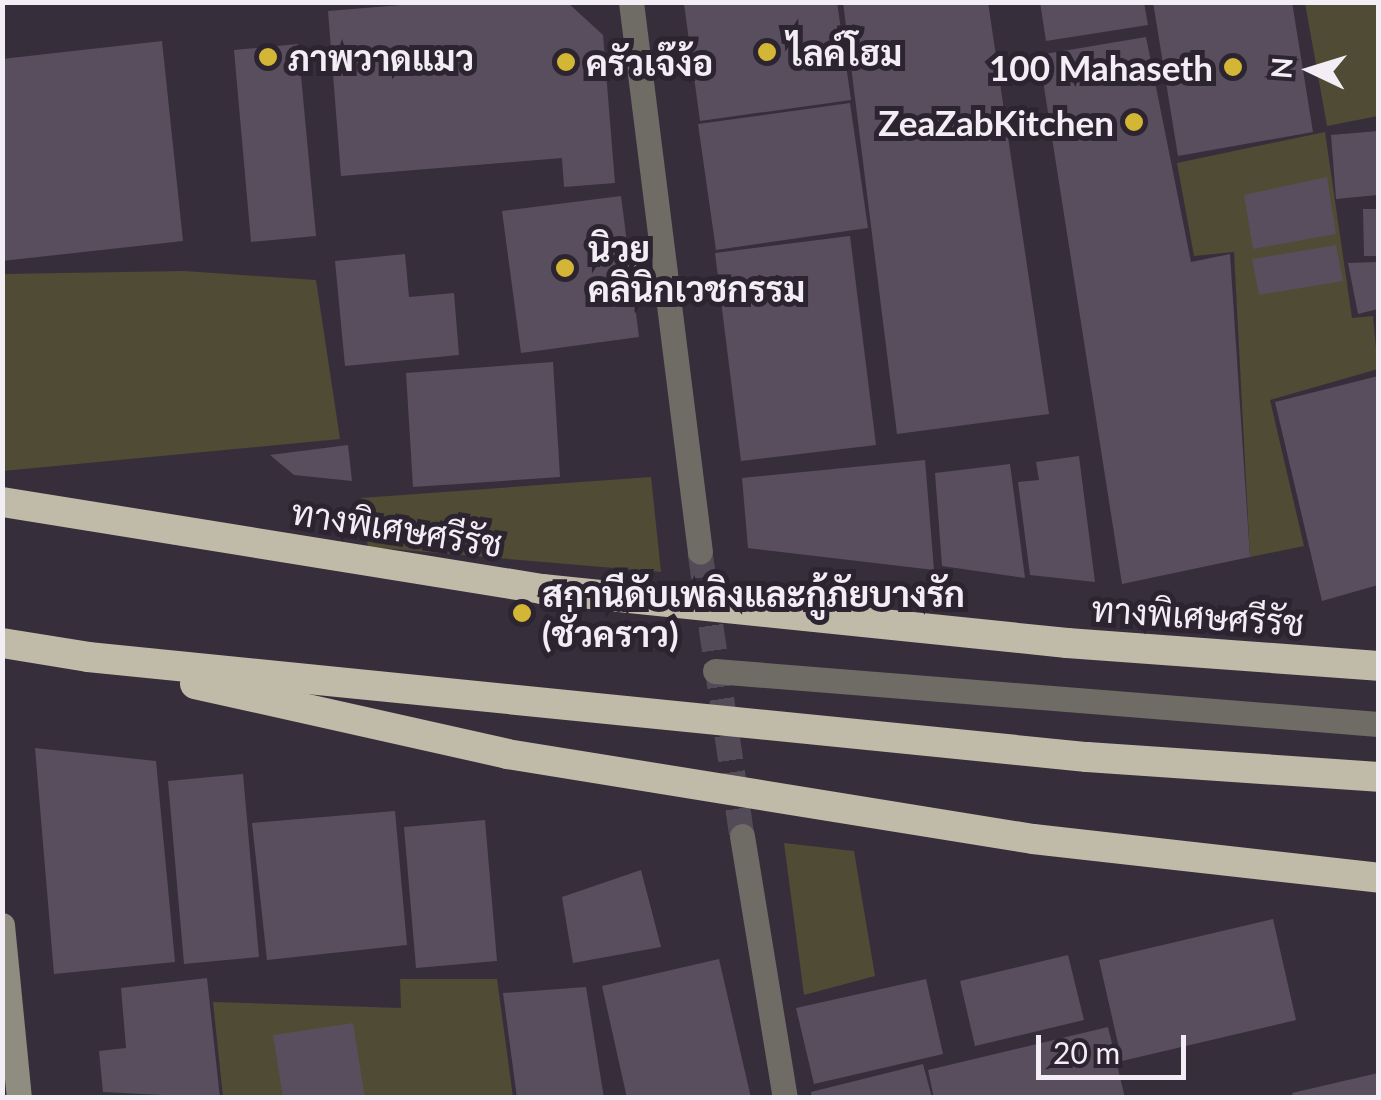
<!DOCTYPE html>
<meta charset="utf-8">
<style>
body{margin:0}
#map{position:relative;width:1381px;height:1100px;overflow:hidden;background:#372e3c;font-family:Lato,Sarabun,sans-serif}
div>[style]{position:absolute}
.green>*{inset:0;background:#504b34}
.building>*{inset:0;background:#584e5d}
.minor-tunnel>*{height:25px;margin-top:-12.5px;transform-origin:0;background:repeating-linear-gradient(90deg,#534b58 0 25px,transparent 0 37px)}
.minor>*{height:25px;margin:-12.5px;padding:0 12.5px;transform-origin:12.5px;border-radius:12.5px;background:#6e6c64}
.secondary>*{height:25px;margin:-12.5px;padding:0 12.5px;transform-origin:12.5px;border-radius:12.5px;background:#8f8c80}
.motorway>*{height:30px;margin:-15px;padding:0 15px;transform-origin:15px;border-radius:15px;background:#c0bba8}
.motorway-bridge>*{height:30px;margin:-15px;padding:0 15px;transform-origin:15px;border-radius:15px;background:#c0bba8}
.dots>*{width:28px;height:28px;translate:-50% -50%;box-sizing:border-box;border:5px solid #2d2431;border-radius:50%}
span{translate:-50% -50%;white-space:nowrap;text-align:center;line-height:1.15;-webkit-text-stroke:10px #2d2431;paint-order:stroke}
.poi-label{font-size:35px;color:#f3edf6;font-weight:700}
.left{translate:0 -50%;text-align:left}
.right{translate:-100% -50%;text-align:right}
.street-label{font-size:35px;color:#f3edf6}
.frame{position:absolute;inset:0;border:5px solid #f3edf6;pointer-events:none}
.north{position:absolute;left:1261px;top:20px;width:100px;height:100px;-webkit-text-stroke:8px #2d2431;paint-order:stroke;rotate:274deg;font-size:28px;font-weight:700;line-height:40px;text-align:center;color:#f3edf6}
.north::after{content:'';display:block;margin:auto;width:35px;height:45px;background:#f3edf6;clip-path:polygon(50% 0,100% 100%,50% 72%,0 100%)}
.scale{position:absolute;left:1036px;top:1035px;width:150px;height:45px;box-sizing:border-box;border:5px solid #f3edf6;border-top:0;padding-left:12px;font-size:30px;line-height:35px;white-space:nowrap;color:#f3edf6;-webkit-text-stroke:8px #2d2431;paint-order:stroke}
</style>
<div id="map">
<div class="green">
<i style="clip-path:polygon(1305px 3px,1378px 3px,1378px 116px,1327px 126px)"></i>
<i style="clip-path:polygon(1325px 132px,1352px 318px,1373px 316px,1378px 369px,1270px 400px,1304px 546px,1250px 557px,1234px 252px,1194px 256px,1177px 163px)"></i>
<i style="clip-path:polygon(184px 271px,316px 280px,340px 439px,3px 471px,3px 274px)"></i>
<i style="clip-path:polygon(651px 477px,661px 572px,368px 547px,361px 498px)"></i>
<i style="clip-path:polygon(784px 843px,854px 851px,875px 976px,804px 995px)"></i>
<i style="clip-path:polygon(400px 979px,497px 979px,513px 1097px,223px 1097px,213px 1002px,401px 1008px)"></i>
</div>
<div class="building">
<i style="clip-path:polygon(438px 2px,567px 2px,603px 35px,615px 183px,564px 187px,562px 158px,341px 176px,328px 11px)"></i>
<i style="clip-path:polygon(837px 2px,851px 100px,700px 121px,684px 4px)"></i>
<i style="clip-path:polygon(843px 2px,988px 2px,1049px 414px,897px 434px)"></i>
<i style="clip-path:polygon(1040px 2px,1144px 2px,1148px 25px,1046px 41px)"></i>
<i style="clip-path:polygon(1153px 2px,1292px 2px,1313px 132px,1178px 156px)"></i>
<i style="clip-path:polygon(1146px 37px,1191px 262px,1230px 254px,1250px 557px,1122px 584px,1039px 55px)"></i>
<i style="clip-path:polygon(162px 41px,183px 241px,2px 261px,2px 59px)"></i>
<i style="clip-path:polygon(298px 44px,316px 236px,251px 242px,234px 50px)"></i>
<i style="clip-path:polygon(850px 103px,868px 228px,716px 250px,698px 124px)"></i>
<i style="clip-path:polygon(1378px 131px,1378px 195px,1336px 199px,1331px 135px)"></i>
<i style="clip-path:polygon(1327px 177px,1336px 234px,1253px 249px,1244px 195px)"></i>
<i style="clip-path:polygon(621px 196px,639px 337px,521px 353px,502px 211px)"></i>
<i style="clip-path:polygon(1363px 209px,1378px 209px,1378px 256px,1364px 256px)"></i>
<i style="clip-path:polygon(850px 236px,876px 445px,741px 461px,715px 253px)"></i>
<i style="clip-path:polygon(1336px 245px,1343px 281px,1259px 295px,1252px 259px)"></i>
<i style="clip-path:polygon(405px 254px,409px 297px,454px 293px,459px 355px,345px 366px,335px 261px)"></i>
<i style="clip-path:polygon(1378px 262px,1378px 309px,1358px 314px,1348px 263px)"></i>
<i style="clip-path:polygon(553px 362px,560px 477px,413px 487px,406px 373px)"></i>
<i style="clip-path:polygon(1378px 376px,1378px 585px,1322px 601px,1275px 402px)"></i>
<i style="clip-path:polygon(348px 445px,352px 481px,294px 475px,270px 455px)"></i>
<i style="clip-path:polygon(1079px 456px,1095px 582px,1030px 575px,1018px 482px,1039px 480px,1036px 462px)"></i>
<i style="clip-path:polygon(925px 460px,934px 570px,748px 548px,742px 478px)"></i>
<i style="clip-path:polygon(1010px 464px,1025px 578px,942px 566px,935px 473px)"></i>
<i style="clip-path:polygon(35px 748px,156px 761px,175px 962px,54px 974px)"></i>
<i style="clip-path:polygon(243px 774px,259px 957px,184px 964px,168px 781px)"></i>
<i style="clip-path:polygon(395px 811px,407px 945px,267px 960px,252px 823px)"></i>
<i style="clip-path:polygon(485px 820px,497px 961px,416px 968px,404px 827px)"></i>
<i style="clip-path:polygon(641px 870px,661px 947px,573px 963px,562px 897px)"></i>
<i style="clip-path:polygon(1273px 919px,1296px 1020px,1122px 1061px,1099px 960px)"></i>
<i style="clip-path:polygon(1068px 955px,1084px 1020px,975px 1046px,960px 981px)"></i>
<i style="clip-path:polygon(719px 959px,751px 1098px,627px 1098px,602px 986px)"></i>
<i style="clip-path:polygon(207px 978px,220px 1098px,103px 1092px,99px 1051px,126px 1048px,121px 988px)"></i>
<i style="clip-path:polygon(926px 979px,943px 1054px,814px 1084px,796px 1008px)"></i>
<i style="clip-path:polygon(586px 987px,604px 1098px,517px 1098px,503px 993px)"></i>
<i style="clip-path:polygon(353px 1023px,365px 1098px,283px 1098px,273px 1035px)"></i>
<i style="clip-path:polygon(1108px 1027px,1125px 1098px,934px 1098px,928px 1070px)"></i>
<i style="clip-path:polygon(923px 1064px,932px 1098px,812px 1098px,811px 1092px)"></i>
<i style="clip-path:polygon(1378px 1073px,1378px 1098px,1293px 1098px,1292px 1093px)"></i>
</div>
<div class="minor-tunnel">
<i style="left:700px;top:552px;width:287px;rotate:81.6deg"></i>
</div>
<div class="minor">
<i style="left:631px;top:2px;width:554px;rotate:82.85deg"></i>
<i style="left:715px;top:671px;width:665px;rotate:4.57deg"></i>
<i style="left:742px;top:836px;width:266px;rotate:80.7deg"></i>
</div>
<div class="secondary">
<i style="left:2px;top:925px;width:174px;rotate:84.4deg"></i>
</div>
<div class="motorway">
<i style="left:2px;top:643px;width:87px;rotate:9.2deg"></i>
<i style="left:1033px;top:839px;width:347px;rotate:6.4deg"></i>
</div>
<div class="motorway-bridge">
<i style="left:2px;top:502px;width:547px;rotate:9.15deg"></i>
<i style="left:542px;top:589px;width:528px;rotate:5.87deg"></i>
<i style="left:1067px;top:643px;width:312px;rotate:4.2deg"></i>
<i style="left:88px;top:657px;width:1004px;rotate:5.72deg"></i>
<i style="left:1087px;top:757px;width:292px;rotate:3.9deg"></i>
<i style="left:195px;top:684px;width:320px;rotate:12.6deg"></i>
<i style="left:507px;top:754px;width:533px;rotate:9.18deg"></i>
</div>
<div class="dots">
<i style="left:767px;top:52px;background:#d3b635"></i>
<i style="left:268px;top:57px;background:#d3b635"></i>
<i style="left:566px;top:62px;background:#d3b635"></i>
<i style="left:1233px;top:67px;background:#d3b635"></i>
<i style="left:1134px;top:122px;background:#d3b635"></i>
<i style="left:565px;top:268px;background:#d3b635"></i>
<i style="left:522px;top:613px;background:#d3b635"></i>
</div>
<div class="poi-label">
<span class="left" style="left:787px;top:52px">ไลค์โฮม</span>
<span class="left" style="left:288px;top:57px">ภาพวาดแมว</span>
<span class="left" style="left:586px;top:62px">ครัวเจ๊ง้อ</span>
<span class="right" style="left:1213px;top:67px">100 Mahaseth</span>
<span class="right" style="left:1114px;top:122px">ZeaZabKitchen</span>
<span class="left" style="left:588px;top:268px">นิวยู<br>คลินิกเวชกรรม</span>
<span class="left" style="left:542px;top:613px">สถานีดับเพลิงและกู้ภัยบางรัก<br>(ชั่วคราว)</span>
</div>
<div class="street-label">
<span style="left:397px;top:527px;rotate:9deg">ทางพิเศษศรีรัช</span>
<span style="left:1198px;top:615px;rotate:4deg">ทางพิเศษศรีรัช</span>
</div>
<div class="frame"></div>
<div class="north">N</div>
<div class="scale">20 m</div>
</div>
